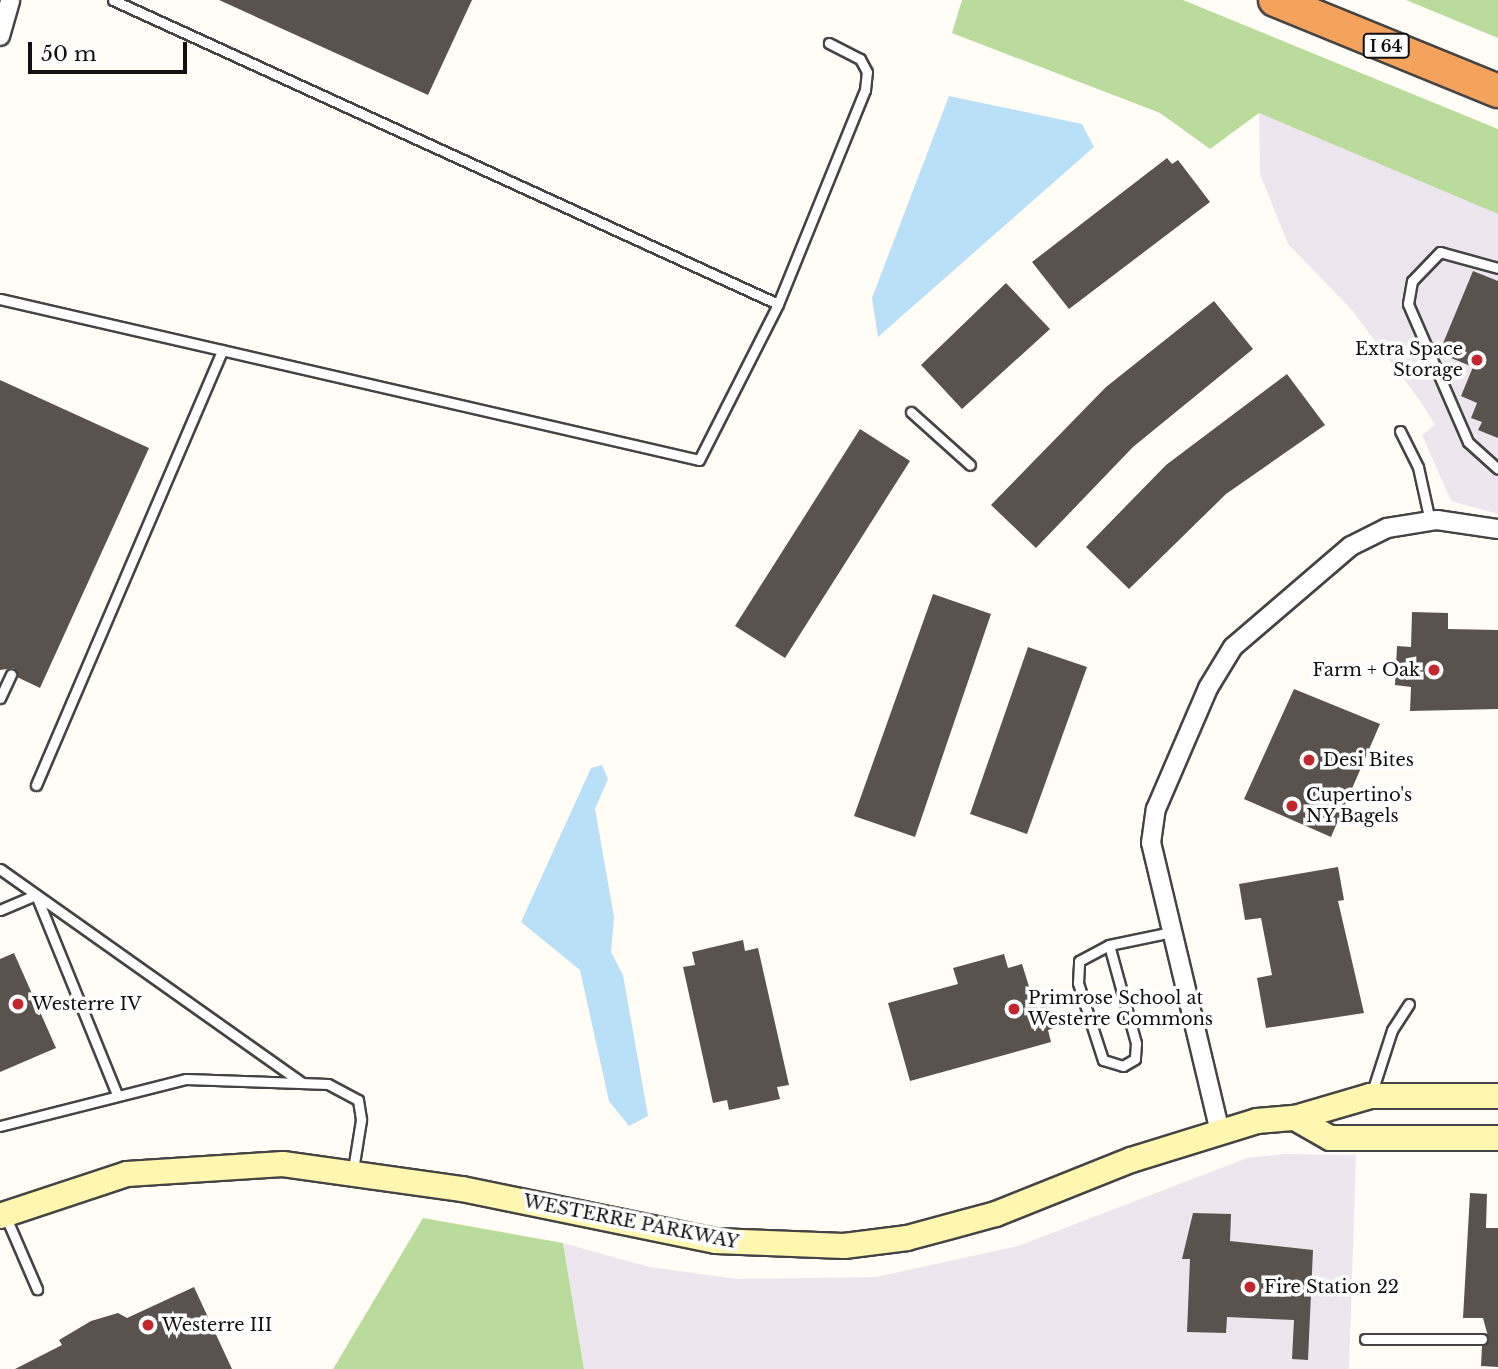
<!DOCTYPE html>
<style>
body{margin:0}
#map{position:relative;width:1498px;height:1369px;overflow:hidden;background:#fffdf5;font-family:"Libre Baskerville",serif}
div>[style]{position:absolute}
.industrial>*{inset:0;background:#eee6ef}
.forest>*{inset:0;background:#b9dc9c}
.water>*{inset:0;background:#b9e0f7}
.building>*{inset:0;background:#5a524d}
.roads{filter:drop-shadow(2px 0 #444) drop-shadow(-2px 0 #444) drop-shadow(0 2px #444) drop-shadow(0 -2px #444)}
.lane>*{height:9px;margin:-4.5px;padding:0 4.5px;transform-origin:4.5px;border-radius:4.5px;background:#fff}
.street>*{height:18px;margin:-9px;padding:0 9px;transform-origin:9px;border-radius:9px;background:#fff}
.secondary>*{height:24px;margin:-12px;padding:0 12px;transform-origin:12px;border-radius:12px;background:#fff6b0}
.highway>*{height:32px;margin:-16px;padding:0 16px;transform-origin:16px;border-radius:16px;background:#f5a25d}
.dots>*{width:19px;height:19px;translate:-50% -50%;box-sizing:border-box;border:4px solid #fff;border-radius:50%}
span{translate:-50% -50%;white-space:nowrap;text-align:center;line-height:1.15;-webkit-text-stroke:7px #fff;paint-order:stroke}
.shield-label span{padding:2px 5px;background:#fff;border:2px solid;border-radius:5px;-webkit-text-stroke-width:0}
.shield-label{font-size:16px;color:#111;font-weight:700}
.poi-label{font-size:18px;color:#111}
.right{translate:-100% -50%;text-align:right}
.left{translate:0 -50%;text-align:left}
.street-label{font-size:18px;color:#111}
.scale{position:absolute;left:28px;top:42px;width:159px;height:32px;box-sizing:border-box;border:4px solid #111;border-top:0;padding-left:9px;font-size:21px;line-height:24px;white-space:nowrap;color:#111;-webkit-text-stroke:5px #fff;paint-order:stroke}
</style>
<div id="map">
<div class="industrial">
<i style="clip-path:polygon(1259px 113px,1498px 214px,1498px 514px,1451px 501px,1422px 435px,1435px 425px,1421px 402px,1350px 308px,1288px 244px,1260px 174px)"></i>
<i style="clip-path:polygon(1285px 1154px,1356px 1155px,1349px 1369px,584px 1369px,563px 1243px,649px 1267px,738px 1279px,876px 1277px,1018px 1246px,1247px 1158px)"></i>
</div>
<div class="forest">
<i style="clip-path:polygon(962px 0,1183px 0,1498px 129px,1498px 214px,1259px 113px,1210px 149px,1160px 113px,952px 33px)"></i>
<i style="clip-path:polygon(1406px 0,1498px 0,1498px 38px)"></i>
<i style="clip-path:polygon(423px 1218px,563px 1243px,584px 1369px,333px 1369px)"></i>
</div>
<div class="water">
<i style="clip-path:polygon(949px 96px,1082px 124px,1094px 147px,878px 337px,872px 298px)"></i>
<i style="clip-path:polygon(602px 765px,608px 779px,595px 809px,614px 917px,611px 952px,623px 975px,648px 1116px,629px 1126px,609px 1101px,580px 970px,521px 922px,591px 768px)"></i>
</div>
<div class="building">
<i style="clip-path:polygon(219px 0,472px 0,428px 95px)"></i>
<i style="clip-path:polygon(1167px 158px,1172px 164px,1178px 160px,1210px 202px,1069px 309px,1032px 262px)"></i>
<i style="clip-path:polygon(1473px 271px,1498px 281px,1498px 438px,1478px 430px,1482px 422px,1471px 418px,1477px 403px,1461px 396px,1473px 367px,1439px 353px)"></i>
<i style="clip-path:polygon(1006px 283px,1050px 329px,962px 409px,921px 365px)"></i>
<i style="clip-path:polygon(1214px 301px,1253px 349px,1133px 447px,1036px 548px,991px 505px,1106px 387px)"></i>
<i style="clip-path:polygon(1287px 374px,1325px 425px,1226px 494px,1129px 589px,1086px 547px,1166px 465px)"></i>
<i style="clip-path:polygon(0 380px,149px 448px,40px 688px,17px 677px,14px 668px,0 670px)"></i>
<i style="clip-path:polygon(860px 429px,910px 461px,785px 658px,735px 626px)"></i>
<i style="clip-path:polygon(933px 594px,991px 614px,915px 837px,854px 816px)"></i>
<i style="clip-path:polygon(1412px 612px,1448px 613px,1448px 629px,1498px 630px,1498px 709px,1410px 711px,1411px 687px,1395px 685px,1397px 646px,1411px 647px)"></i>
<i style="clip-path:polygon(1028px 647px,1087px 667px,1027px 834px,970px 814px)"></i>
<i style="clip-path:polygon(1294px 689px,1380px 724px,1331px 837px,1244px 799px)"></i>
<i style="clip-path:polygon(1338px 867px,1344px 900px,1338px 901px,1364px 1013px,1266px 1028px,1257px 978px,1272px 975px,1261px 918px,1245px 920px,1239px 884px)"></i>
<i style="clip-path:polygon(743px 940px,745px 951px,758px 948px,789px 1085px,777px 1087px,780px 1099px,729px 1110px,727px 1100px,713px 1103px,683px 967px,695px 965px,692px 952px)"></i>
<i style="clip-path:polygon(14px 953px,56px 1048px,0 1072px,0 959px)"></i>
<i style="clip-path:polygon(1004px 954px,1008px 968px,1022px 964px,1031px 993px,1038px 991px,1042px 1003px,1049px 1001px,1057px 1027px,1048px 1030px,1051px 1042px,910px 1081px,888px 1003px,958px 984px,953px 968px)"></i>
<i style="clip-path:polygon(1470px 1193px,1487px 1194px,1486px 1228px,1498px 1228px,1498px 1367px,1481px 1366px,1482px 1346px,1489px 1340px,1483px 1318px,1463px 1318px)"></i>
<i style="clip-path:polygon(1193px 1213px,1231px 1214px,1230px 1241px,1313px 1250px,1308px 1360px,1292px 1359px,1294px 1320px,1227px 1317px,1226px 1333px,1187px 1332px,1190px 1259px,1182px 1259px)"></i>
<i style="clip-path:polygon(194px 1287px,232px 1369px,15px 1369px,62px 1345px,59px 1340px,91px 1321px,118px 1313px,127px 1318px)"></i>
</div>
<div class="roads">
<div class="lane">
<i style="left:113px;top:0;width:731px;rotate:24.57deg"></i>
<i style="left:1498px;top:268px;width:60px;rotate:-164.6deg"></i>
<i style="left:1440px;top:252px;width:40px;rotate:134deg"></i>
<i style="left:1412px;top:281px;width:23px;rotate:100deg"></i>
<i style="left:1408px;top:304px;width:150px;rotate:66.5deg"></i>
<i style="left:1468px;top:442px;width:40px;rotate:42deg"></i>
<i style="left:0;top:299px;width:717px;rotate:12.97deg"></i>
<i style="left:699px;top:460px;width:175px;rotate:-63.1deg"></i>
<i style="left:778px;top:304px;width:231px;rotate:-67.9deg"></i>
<i style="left:865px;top:90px;width:18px;rotate:-84deg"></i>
<i style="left:867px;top:72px;width:15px;rotate:-118deg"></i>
<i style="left:860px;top:59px;width:35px;rotate:-153deg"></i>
<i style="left:911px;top:412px;width:79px;rotate:41.9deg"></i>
<i style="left:1400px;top:431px;width:40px;rotate:63.4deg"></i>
<i style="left:1418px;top:467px;width:55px;rotate:77.5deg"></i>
<i style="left:0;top:698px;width:26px;rotate:-65deg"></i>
<i style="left:36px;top:785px;width:473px;rotate:-66.8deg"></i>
<i style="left:0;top:869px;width:369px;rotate:35.3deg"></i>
<i style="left:0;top:910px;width:39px;rotate:-23deg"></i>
<i style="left:36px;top:895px;width:213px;rotate:67.9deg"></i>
<i style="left:1109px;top:945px;width:102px;rotate:74.6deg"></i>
<i style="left:1136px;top:1043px;width:16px;rotate:94deg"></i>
<i style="left:1135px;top:1059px;width:14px;rotate:150deg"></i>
<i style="left:1123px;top:1066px;width:21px;rotate:-163deg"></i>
<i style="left:1103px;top:1060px;width:81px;rotate:-108deg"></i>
<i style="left:1078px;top:983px;width:22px;rotate:-87deg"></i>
<i style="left:1079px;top:961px;width:34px;rotate:-28deg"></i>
<i style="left:1109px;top:945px;width:64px;rotate:-11.7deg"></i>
<i style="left:1372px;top:1092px;width:65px;rotate:-72.1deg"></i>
<i style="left:1392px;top:1030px;width:31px;rotate:-57deg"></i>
<i style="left:0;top:1126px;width:192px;rotate:-14.2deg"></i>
<i style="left:186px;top:1079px;width:142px;rotate:2deg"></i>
<i style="left:328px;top:1084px;width:34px;rotate:28deg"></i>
<i style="left:358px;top:1100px;width:20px;rotate:81deg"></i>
<i style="left:361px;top:1120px;width:51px;rotate:99.1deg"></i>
<i style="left:5px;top:1215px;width:81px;rotate:66.6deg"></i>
<i style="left:1365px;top:1339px;width:117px"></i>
</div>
<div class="street">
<i style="left:0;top:36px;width:37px;rotate:-74deg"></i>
<i style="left:1220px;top:1132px;width:297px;rotate:-103.4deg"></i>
<i style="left:1151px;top:843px;width:34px;rotate:-82deg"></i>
<i style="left:1156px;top:809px;width:132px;rotate:-66.7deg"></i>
<i style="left:1208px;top:688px;width:48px;rotate:-58.6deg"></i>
<i style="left:1233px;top:647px;width:155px;rotate:-40.6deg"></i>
<i style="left:1351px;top:546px;width:40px;rotate:-26.6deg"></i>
<i style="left:1387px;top:528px;width:51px;rotate:-9.1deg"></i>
<i style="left:1437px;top:520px;width:62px;rotate:8.4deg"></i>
</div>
<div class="secondary">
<i style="left:1295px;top:1118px;width:40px;rotate:29.7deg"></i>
<i style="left:1330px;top:1138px;width:168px"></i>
<i style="left:0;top:1216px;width:134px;rotate:-18.3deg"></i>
<i style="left:127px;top:1174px;width:156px;rotate:-3.7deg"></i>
<i style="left:283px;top:1164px;width:181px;rotate:8deg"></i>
<i style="left:462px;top:1189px;width:259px;rotate:11.6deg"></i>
<i style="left:716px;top:1241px;width:128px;rotate:2.2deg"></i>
<i style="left:844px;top:1246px;width:64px;rotate:-7.2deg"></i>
<i style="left:907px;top:1238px;width:92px;rotate:-15.1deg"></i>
<i style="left:996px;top:1214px;width:145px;rotate:-21.8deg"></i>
<i style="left:1131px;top:1160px;width:132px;rotate:-17.2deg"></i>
<i style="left:1257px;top:1121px;width:38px;rotate:-5deg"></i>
<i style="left:1295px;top:1118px;width:78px;rotate:-16.3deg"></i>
<i style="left:1370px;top:1096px;width:128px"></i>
</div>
<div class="highway">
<i style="left:1275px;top:0;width:241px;rotate:22.2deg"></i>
</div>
</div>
<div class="dots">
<i style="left:1477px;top:360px;background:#c4262e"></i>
<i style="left:1434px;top:670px;background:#c4262e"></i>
<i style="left:1309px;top:760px;background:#c4262e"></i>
<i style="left:1292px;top:806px;background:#c4262e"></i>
<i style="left:18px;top:1004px;background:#c4262e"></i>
<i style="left:1014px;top:1009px;background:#c4262e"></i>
<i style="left:1250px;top:1287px;background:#c4262e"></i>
<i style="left:148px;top:1325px;background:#c4262e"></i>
</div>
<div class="shield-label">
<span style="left:1386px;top:46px">I 64</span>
</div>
<div class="poi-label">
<span class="right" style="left:1463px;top:360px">Extra Space<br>Storage</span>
<span class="right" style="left:1420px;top:670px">Farm + Oak</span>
<span class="left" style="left:1323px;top:760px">Desi Bites</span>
<span class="left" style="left:1306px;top:806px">Cupertino's<br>NY Bagels</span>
<span class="left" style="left:1028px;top:1009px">Primrose School at<br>Westerre Commons</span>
<span class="left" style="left:32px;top:1004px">Westerre IV</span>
<span class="left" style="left:1264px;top:1287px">Fire Station 22</span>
<span class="left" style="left:162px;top:1325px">Westerre III</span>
</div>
<div class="street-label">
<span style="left:631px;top:1222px;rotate:11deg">WESTERRE PARKWAY</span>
</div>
<div class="scale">50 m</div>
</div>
